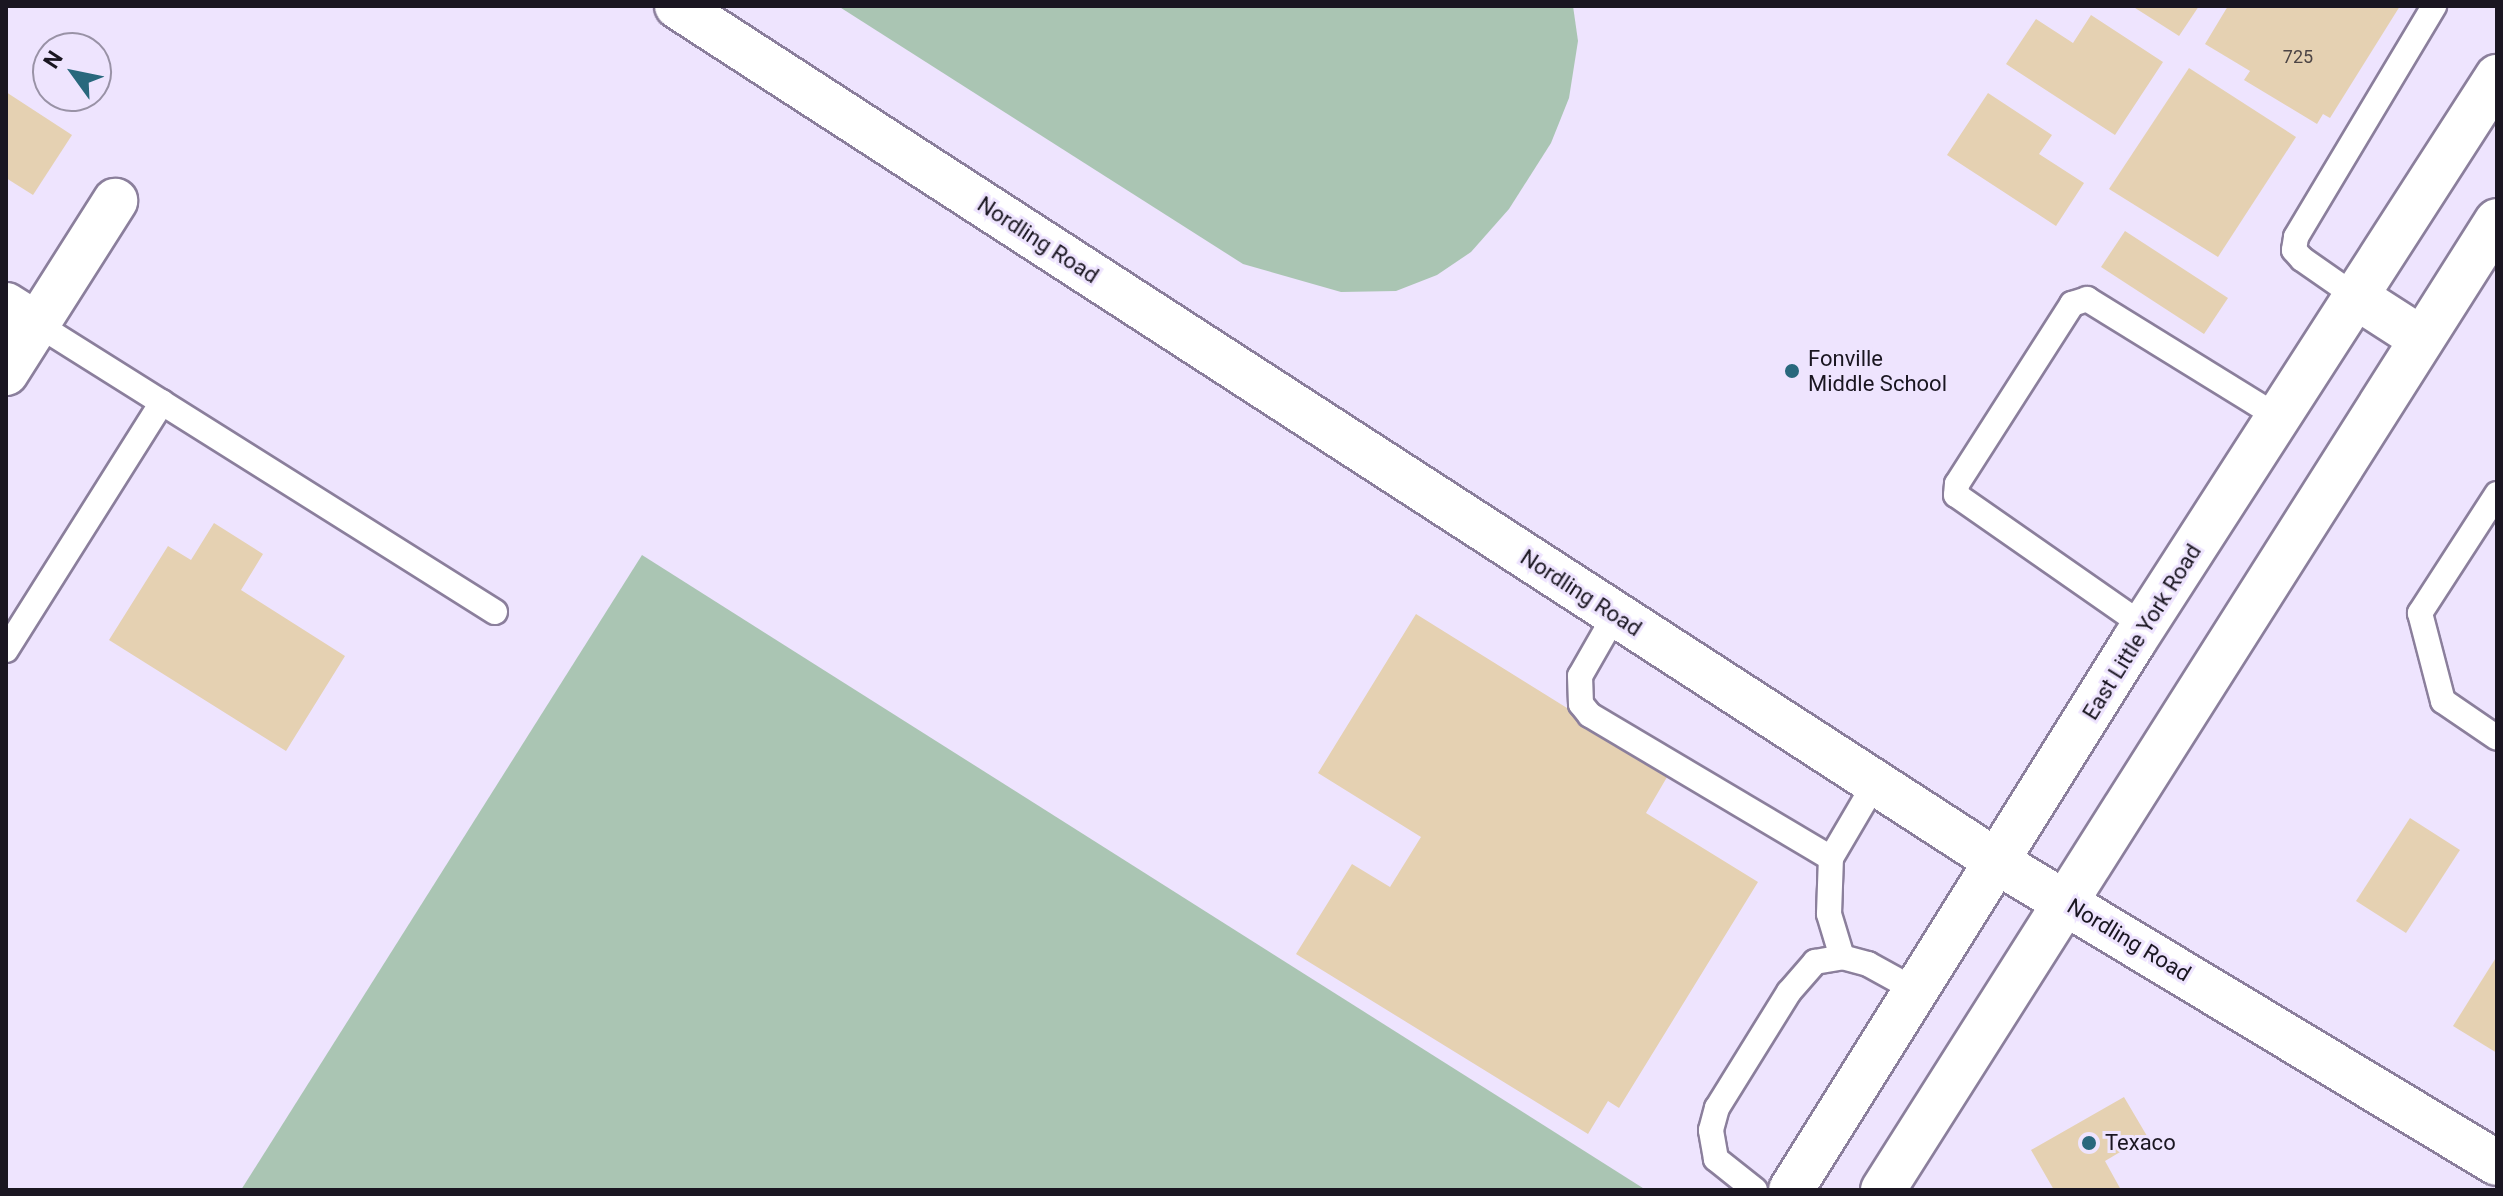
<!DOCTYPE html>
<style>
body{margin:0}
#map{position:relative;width:2503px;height:1196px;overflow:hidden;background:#eee4fe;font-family:Roboto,sans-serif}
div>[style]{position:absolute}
.green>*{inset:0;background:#aac5b3}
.building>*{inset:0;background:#e5d1b2}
.roads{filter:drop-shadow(2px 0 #8b7f9c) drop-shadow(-2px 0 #8b7f9c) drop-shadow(0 2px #8b7f9c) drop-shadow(0 -2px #8b7f9c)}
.lane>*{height:24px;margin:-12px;padding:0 12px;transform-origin:12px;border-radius:12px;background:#fff}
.street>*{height:44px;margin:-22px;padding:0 22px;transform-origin:22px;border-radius:22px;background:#fff}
.secondary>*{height:44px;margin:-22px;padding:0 22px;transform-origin:22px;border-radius:22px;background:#fff}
.dots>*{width:22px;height:22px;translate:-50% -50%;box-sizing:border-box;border:4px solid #eee4fe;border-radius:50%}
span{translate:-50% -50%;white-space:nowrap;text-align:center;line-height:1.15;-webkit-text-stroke:6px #eee4fe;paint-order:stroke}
.number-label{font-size:18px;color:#4d4545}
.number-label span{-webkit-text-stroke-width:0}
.street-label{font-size:22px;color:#1a1621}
.poi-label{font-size:22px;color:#1a1621}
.left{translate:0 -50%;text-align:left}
.frame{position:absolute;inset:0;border:8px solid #1a1621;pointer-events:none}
.north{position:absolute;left:32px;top:32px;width:80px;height:80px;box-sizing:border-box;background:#eee4fe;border:2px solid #9992a6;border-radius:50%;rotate:303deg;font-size:22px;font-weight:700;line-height:32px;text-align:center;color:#1a1621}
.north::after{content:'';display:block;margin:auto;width:28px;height:36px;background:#29687d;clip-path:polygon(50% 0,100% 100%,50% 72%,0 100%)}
</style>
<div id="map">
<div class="green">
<i style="clip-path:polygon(838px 6px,1573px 6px,1578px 41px,1569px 98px,1551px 143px,1509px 209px,1471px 252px,1437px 275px,1396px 291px,1341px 292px,1243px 264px)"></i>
<i style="clip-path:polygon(642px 555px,1646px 1190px,241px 1190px)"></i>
</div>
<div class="building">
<i style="clip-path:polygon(2132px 6px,2199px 6px,2179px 36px)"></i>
<i style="clip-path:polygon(2228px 6px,2400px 6px,2330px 118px,2323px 114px,2317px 124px,2244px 80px,2250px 71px,2205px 44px)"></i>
<i style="clip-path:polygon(2091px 15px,2163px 62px,2115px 135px,2006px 64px,2036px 19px,2073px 43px)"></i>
<i style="clip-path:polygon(2189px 68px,2296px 137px,2218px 257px,2109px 189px)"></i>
<i style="clip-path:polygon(6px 92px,72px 135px,33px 195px,6px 178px)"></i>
<i style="clip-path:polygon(1988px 93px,2052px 135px,2039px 154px,2084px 183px,2056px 226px,1947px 155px)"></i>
<i style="clip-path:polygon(2125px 231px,2228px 298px,2204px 334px,2101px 267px)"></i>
<i style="clip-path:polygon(214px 523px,263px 554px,241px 590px,345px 656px,286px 751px,109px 640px,168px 546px,191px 560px)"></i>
<i style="clip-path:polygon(1416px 614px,1670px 772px,1646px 813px,1758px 882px,1619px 1108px,1608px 1101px,1588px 1134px,1296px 954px,1352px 864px,1390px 887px,1421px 837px,1318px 773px)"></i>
<i style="clip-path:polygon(2410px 818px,2460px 850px,2406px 933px,2356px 901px)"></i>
<i style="clip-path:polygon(2497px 956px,2497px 1053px,2453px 1026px)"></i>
<i style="clip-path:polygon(2124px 1097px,2147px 1136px,2105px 1161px,2121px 1190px,2054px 1190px,2031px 1150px)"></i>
</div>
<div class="roads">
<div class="lane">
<i style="left:2358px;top:298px;width:68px;rotate:-145.1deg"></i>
<i style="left:2302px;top:259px;width:12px;rotate:-132deg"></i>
<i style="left:2294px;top:250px;width:13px;rotate:-81deg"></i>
<i style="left:2296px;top:237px;width:269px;rotate:-59.1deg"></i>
<i style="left:37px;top:324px;width:541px;rotate:32.16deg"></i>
<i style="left:2497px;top:494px;width:142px;rotate:122.9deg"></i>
<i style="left:2420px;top:613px;width:91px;rotate:75.4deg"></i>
<i style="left:2443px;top:701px;width:65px;rotate:34.4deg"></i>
<i style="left:1615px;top:615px;width:70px;rotate:119.8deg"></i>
<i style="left:1580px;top:676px;width:28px;rotate:88deg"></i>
<i style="left:1581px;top:704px;width:14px;rotate:51deg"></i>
<i style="left:1590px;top:715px;width:280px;rotate:30.7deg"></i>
<i style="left:2144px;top:626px;width:229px;rotate:-145.1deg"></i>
<i style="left:1956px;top:495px;width:11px;rotate:-85deg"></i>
<i style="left:1957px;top:484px;width:214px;rotate:-57.4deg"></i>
<i style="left:2072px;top:304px;width:16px;rotate:-18deg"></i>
<i style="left:2087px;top:299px;width:227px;rotate:31.7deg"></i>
<i style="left:6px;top:650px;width:293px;rotate:-57.8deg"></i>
<i style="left:1842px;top:957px;width:45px;rotate:-106.8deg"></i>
<i style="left:1829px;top:914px;width:56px;rotate:-88deg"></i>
<i style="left:1831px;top:858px;width:87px;rotate:-59.6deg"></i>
<i style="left:1755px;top:1190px;width:50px;rotate:-141.5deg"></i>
<i style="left:1716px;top:1159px;width:29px;rotate:-100deg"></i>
<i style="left:1711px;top:1130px;width:23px;rotate:-75deg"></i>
<i style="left:1717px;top:1108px;width:137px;rotate:-58.2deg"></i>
<i style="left:1789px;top:992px;width:40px;rotate:-49deg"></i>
<i style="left:1815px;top:962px;width:27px;rotate:-10deg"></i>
<i style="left:1842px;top:957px;width:27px;rotate:15deg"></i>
<i style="left:1868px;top:964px;width:56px;rotate:28.9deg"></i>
</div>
<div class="street">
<i style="left:6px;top:305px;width:36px;rotate:32deg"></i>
<i style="left:6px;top:373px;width:204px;rotate:-57.6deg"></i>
</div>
<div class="secondary">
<i style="left:677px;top:6px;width:1575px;rotate:32.95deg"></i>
<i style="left:1999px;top:863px;width:581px;rotate:31.07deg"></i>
<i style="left:2358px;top:298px;width:74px;rotate:32.8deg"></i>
<i style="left:1791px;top:1190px;width:647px;rotate:-58deg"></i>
<i style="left:2134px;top:641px;width:671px;rotate:-57.23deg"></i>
<i style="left:1883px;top:1190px;width:1147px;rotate:-57.64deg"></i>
</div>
</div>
<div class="dots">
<i style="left:1792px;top:371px;background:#29687d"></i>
<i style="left:2089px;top:1143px;background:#29687d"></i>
</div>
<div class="number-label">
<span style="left:2298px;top:57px">725</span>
</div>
<div class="street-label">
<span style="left:1038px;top:240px;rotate:33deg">Nordling Road</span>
<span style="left:1581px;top:593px;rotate:33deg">Nordling Road</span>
<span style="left:2142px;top:632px;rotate:-58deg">East Little York Road</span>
<span style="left:2129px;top:940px;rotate:31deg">Nordling Road</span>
</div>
<div class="poi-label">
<span class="left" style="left:1808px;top:371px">Fonville<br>Middle School</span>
<span class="left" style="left:2105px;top:1143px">Texaco</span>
</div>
<div class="frame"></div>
<div class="north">N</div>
</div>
